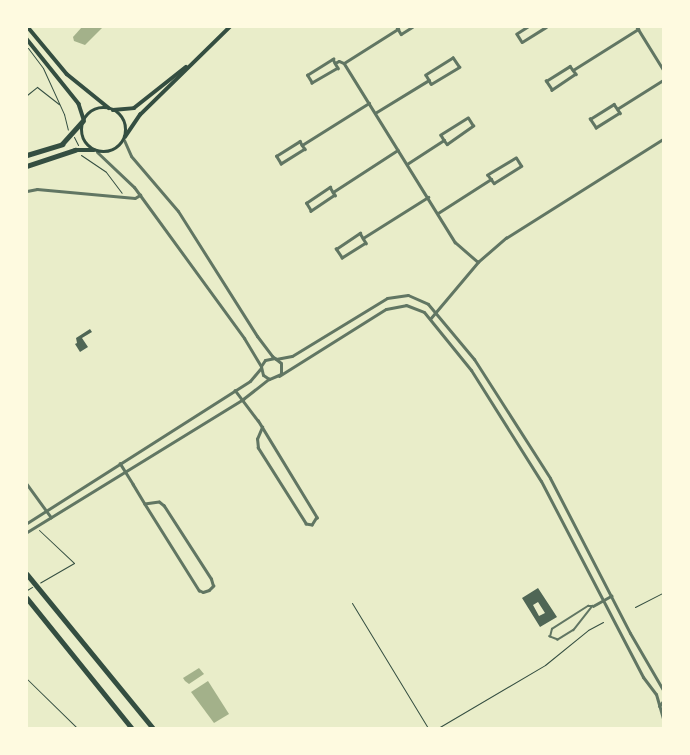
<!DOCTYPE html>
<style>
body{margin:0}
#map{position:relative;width:690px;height:755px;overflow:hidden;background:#e9edc9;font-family:Spectral,serif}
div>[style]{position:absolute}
.water>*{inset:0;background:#a3b18a}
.building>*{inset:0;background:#4f6655}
.path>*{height:1px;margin:-0.5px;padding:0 0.5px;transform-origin:0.5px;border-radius:0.5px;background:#344e41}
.service>*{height:1.5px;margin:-0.75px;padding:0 0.75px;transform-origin:0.75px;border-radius:0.75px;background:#617663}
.minor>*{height:2.5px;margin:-1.25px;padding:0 1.25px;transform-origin:1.25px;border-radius:1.25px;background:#617663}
.tertiary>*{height:3px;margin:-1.5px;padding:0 1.5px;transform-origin:1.5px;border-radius:1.5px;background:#617663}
.secondary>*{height:3.5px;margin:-1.75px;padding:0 1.75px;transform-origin:1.75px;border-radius:1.75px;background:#344e41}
.secondary>.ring{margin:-1.75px;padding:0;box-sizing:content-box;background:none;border:3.5px solid #344e41;border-radius:50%}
.motorway>*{height:4.5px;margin:-2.25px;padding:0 2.25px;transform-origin:2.25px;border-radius:2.25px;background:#344e41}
span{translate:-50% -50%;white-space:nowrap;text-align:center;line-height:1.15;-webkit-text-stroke:3.5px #fefae0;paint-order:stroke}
.frame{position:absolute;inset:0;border:28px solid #fefae0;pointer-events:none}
</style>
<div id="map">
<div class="water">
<i style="clip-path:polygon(82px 27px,103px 27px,85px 45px,74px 41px,73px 37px)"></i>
<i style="clip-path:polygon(199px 668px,204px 674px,189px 684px,185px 681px,183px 678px)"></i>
<i style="clip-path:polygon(208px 681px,229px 714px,214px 723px,191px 692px)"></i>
</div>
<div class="building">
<i style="clip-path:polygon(90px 329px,92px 332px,82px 338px,88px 347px,80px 352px,75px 344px,77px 343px,76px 338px)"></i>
<i style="clip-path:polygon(evenodd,538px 588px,557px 617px,540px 627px,522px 598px,538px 588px,538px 602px,545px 613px,539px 616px,533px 605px,538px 602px)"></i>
</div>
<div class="path">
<i style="left:28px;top:48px;width:25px;rotate:53deg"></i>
<i style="left:43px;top:68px;width:51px;rotate:65.5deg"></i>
<i style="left:64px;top:114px;width:16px;rotate:76deg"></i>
<i style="left:27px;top:95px;width:13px;rotate:-39deg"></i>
<i style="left:37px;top:87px;width:28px;rotate:38deg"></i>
<i style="left:74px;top:137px;width:9px;rotate:63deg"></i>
<i style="left:81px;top:155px;width:30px;rotate:34deg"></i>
<i style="left:106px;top:172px;width:26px;rotate:53deg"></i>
<i style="left:39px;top:530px;width:48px;rotate:43.3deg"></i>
<i style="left:74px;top:563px;width:39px;rotate:150deg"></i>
<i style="left:27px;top:590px;width:6px;rotate:-31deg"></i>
<i style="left:352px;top:603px;width:146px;rotate:58.7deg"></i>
<i style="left:635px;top:607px;width:31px;rotate:-27deg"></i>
<i style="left:27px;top:679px;width:70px;rotate:44.4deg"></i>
<i style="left:438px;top:728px;width:124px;rotate:-30.5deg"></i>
<i style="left:545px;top:665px;width:55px;rotate:-39.1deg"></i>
<i style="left:588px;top:630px;width:17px;rotate:-28deg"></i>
</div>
<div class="service">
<i style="left:588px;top:606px;width:5px"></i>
<i style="left:593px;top:606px;width:31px;rotate:128deg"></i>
<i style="left:574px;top:630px;width:19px;rotate:148deg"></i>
<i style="left:558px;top:640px;width:9px;rotate:-159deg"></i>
<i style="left:550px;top:637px;width:8px;rotate:-76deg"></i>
<i style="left:552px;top:629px;width:43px;rotate:-32.6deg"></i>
</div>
<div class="minor">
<i style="left:397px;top:27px;width:8px;rotate:60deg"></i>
<i style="left:401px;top:34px;width:13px;rotate:-32deg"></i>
<i style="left:528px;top:27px;width:13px;rotate:148deg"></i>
<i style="left:517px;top:34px;width:9px;rotate:58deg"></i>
<i style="left:522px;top:42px;width:28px;rotate:-32deg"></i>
<i style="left:637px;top:27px;width:49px;rotate:58.2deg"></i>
<i style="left:335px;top:63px;width:6px;rotate:59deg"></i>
<i style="left:338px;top:68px;width:30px;rotate:150deg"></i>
<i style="left:312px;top:83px;width:9px;rotate:-122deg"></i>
<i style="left:307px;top:75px;width:31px;rotate:-32deg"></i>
<i style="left:333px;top:59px;width:4px;rotate:63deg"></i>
<i style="left:335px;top:63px;width:4px;rotate:-27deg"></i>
<i style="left:339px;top:61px;width:5px;rotate:22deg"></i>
<i style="left:344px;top:63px;width:211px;rotate:58.2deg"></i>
<i style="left:455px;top:242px;width:30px;rotate:41deg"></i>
<i style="left:344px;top:63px;width:64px;rotate:-32.2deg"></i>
<i style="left:573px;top:70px;width:5px;rotate:53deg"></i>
<i style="left:576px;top:74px;width:29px;rotate:146deg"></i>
<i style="left:552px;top:90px;width:11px;rotate:-124deg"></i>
<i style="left:546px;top:81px;width:28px;rotate:-32deg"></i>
<i style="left:570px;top:66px;width:5px;rotate:53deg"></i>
<i style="left:573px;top:70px;width:77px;rotate:-32.2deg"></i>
<i style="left:614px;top:104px;width:11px;rotate:56deg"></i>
<i style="left:620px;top:113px;width:28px;rotate:148deg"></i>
<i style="left:596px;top:128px;width:11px;rotate:-124deg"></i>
<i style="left:590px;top:119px;width:28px;rotate:-32deg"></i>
<i style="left:617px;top:109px;width:54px;rotate:-32.2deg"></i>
<i style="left:375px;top:113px;width:63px;rotate:-31.4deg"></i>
<i style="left:429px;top:80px;width:4px;rotate:63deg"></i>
<i style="left:431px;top:84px;width:33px;rotate:-31deg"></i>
<i style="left:459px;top:67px;width:11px;rotate:-124deg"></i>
<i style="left:453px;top:58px;width:32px;rotate:148deg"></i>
<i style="left:426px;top:75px;width:6px;rotate:59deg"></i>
<i style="left:302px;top:145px;width:5px;rotate:53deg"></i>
<i style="left:305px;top:149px;width:28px;rotate:148deg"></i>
<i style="left:281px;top:164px;width:9px;rotate:-122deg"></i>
<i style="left:276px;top:156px;width:28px;rotate:-32deg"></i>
<i style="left:300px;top:141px;width:4px;rotate:63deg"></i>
<i style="left:302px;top:145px;width:79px;rotate:-32.1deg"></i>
<i style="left:407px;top:164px;width:44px;rotate:-33deg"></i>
<i style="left:444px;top:140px;width:5px;rotate:53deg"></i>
<i style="left:447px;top:144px;width:32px;rotate:-35deg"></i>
<i style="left:473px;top:126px;width:9px;rotate:-122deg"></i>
<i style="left:468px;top:118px;width:32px;rotate:148deg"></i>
<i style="left:441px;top:135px;width:6px;rotate:59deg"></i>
<i style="left:27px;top:191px;width:10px;rotate:-11deg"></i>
<i style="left:37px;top:189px;width:98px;rotate:5.2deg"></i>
<i style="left:135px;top:198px;width:6px;rotate:-31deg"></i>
<i style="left:333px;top:192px;width:4px;rotate:56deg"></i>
<i style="left:335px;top:195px;width:29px;rotate:146deg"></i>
<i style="left:311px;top:211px;width:9px;rotate:-122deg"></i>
<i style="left:306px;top:203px;width:29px;rotate:-34deg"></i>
<i style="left:330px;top:187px;width:6px;rotate:59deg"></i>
<i style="left:333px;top:192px;width:77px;rotate:-32.9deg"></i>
<i style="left:438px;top:213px;width:63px;rotate:-32.7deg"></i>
<i style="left:491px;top:179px;width:5px;rotate:53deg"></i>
<i style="left:494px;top:183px;width:32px;rotate:-32deg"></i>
<i style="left:521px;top:166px;width:9px;rotate:-122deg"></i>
<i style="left:516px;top:158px;width:33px;rotate:149deg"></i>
<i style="left:488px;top:175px;width:5px;rotate:53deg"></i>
<i style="left:363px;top:238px;width:6px;rotate:59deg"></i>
<i style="left:366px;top:243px;width:28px;rotate:148deg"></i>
<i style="left:342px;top:258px;width:11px;rotate:-124deg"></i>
<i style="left:336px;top:249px;width:29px;rotate:-34deg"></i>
<i style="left:360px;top:233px;width:6px;rotate:59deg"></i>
<i style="left:363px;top:238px;width:77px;rotate:-32.2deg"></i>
<i style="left:430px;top:319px;width:75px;rotate:-49.9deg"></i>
<i style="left:478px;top:262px;width:37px;rotate:-41deg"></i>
<i style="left:506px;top:238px;width:186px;rotate:-32.2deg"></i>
<i style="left:235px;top:390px;width:38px;rotate:53deg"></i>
<i style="left:258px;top:420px;width:114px;rotate:58.7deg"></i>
<i style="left:317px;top:517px;width:9px;rotate:122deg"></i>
<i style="left:312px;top:525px;width:6px;rotate:-171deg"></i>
<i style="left:306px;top:524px;width:90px;rotate:-122.3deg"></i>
<i style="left:258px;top:448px;width:9px;rotate:-96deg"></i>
<i style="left:257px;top:439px;width:13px;rotate:-67deg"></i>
<i style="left:120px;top:463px;width:25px;rotate:58deg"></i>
<i style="left:133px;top:484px;width:23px;rotate:59deg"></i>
<i style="left:145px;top:504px;width:102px;rotate:57.9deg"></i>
<i style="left:199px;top:590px;width:4px;rotate:27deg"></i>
<i style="left:203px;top:592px;width:6px;rotate:-18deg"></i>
<i style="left:209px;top:590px;width:6px;rotate:-45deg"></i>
<i style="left:213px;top:586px;width:7px;rotate:-106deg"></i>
<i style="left:211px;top:579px;width:87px;rotate:-122.8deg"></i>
<i style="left:164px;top:506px;width:6px;rotate:-141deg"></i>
<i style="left:159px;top:502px;width:14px;rotate:172deg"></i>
<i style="left:27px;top:484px;width:41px;rotate:54deg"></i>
<i style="left:593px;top:606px;width:21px;rotate:-29deg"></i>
</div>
<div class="tertiary">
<i style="left:124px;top:140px;width:17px;rotate:66deg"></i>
<i style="left:131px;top:156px;width:72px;rotate:49.5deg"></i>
<i style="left:178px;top:211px;width:148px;rotate:57.7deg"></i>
<i style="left:257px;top:336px;width:25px;rotate:53deg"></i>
<i style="left:272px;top:356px;width:11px;rotate:38deg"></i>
<i style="left:281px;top:363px;width:11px;rotate:90deg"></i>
<i style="left:281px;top:374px;width:13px;rotate:157deg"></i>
<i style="left:269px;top:379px;width:7px;rotate:-146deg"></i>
<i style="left:263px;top:375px;width:9px;rotate:-103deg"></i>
<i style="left:261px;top:366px;width:7px;rotate:-56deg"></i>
<i style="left:265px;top:360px;width:10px;rotate:-11deg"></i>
<i style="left:97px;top:152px;width:51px;rotate:43.4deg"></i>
<i style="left:134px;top:187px;width:187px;rotate:53.9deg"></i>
<i style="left:244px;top:338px;width:33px;rotate:59deg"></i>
<i style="left:276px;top:359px;width:16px;rotate:-11deg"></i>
<i style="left:292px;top:356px;width:111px;rotate:-31.4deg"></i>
<i style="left:387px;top:298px;width:21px;rotate:-8deg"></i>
<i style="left:408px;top:295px;width:22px;rotate:24deg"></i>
<i style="left:428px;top:304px;width:72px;rotate:50.1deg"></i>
<i style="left:474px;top:359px;width:141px;rotate:57.4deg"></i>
<i style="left:550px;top:478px;width:174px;rotate:62.7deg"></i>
<i style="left:630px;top:633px;width:66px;rotate:59.9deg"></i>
<i style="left:279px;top:376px;width:126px;rotate:-32.1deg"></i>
<i style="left:386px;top:309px;width:20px;rotate:-11deg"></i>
<i style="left:406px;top:305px;width:19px;rotate:21deg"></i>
<i style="left:424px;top:312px;width:75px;rotate:51deg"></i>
<i style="left:471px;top:370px;width:131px;rotate:57.8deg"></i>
<i style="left:541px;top:481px;width:221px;rotate:62.5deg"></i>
<i style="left:643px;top:677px;width:21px;rotate:53deg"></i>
<i style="left:656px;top:694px;width:25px;rotate:74deg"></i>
<i style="left:27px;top:523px;width:264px;rotate:-32.5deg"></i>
<i style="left:250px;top:381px;width:17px;rotate:-50deg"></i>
<i style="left:27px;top:532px;width:254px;rotate:-31.6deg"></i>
<i style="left:243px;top:399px;width:33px;rotate:-38deg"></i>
<i style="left:659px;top:706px;width:6px;rotate:-51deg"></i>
</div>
<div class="secondary">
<i style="left:28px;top:27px;width:61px;rotate:50.3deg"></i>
<i style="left:67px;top:74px;width:54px;rotate:39deg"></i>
<i style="left:27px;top:39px;width:83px;rotate:51.3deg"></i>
<i style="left:79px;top:104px;width:16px;rotate:72deg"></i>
<i class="ring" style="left:82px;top:108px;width:40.5px;height:40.5px"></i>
<i style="left:113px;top:110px;width:21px;rotate:-5deg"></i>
<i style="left:134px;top:108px;width:66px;rotate:-38.3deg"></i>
<i style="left:125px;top:137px;width:27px;rotate:-56deg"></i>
<i style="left:140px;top:115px;width:126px;rotate:-44.4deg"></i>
</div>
<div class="motorway">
<i style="left:27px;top:155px;width:37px;rotate:-17deg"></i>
<i style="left:62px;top:144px;width:31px;rotate:-48deg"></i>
<i style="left:27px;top:166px;width:51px;rotate:-18.4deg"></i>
<i style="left:75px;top:150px;width:19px"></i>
<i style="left:27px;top:574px;width:199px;rotate:50.7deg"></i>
<i style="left:27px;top:598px;width:167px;rotate:51.1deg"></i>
</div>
<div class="frame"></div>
</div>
